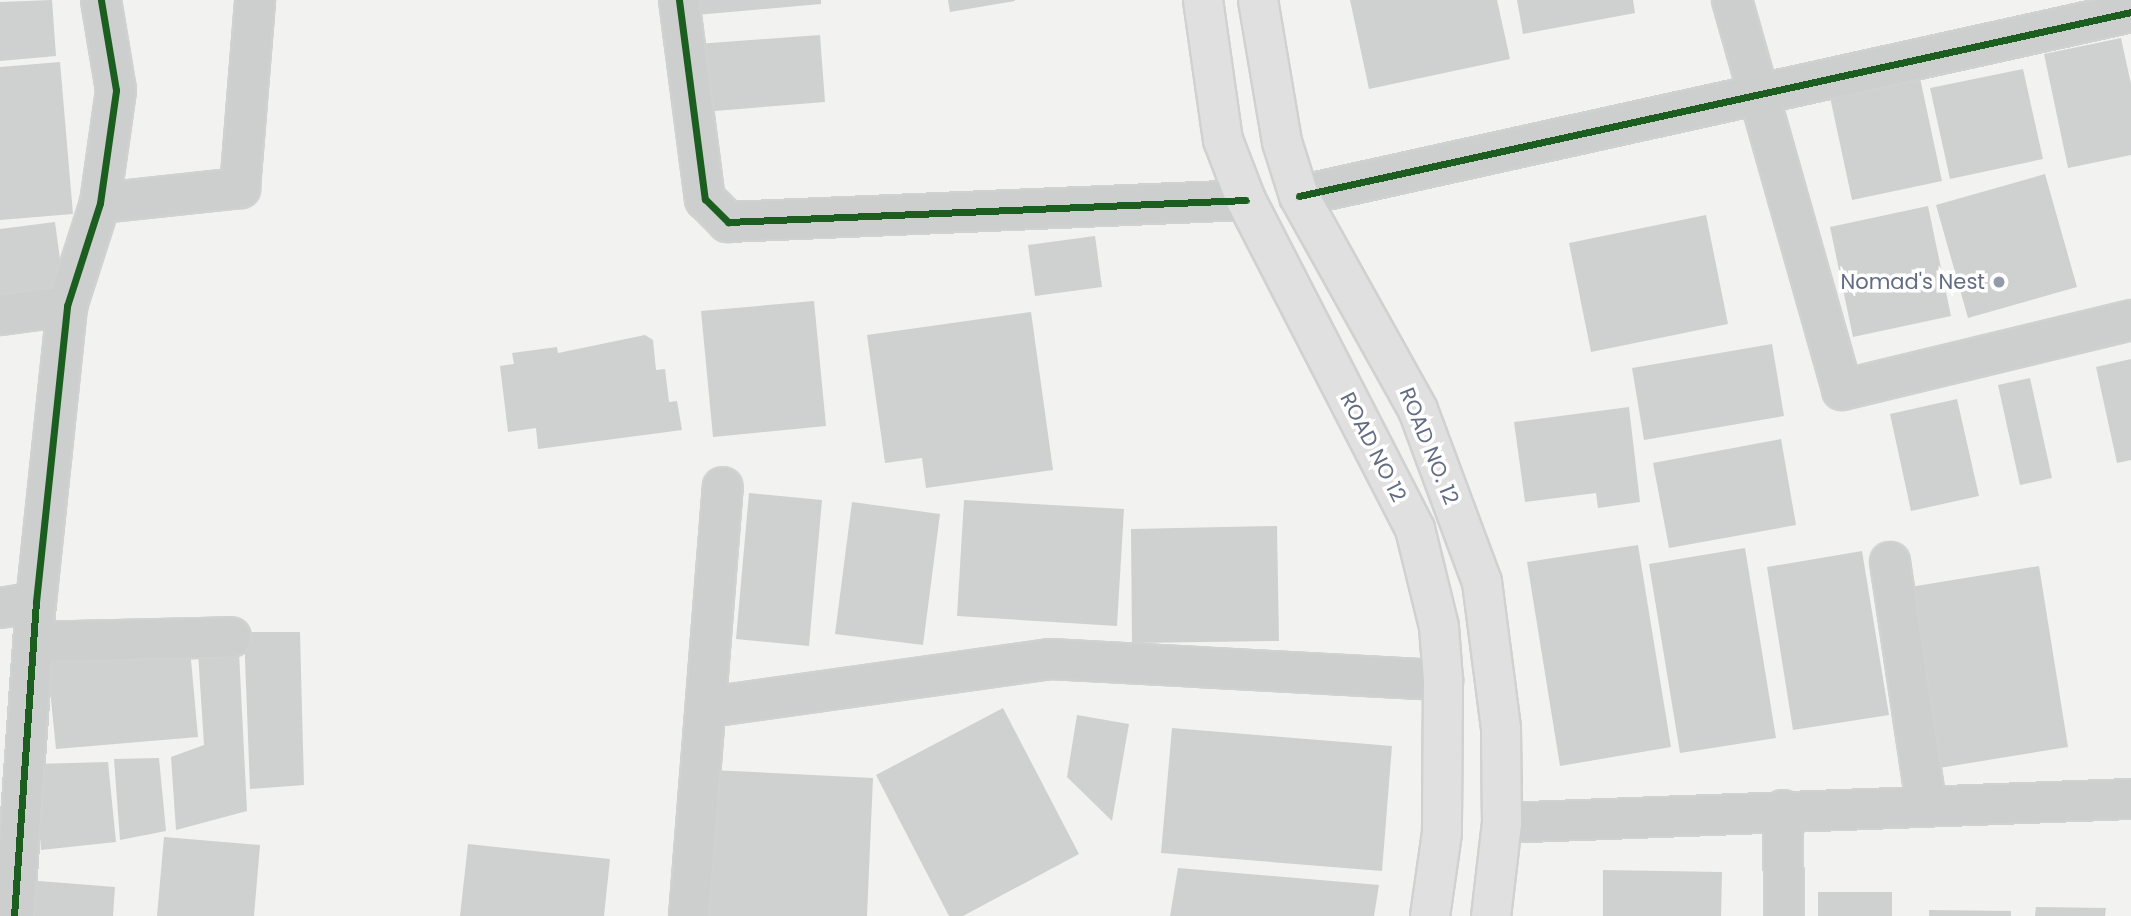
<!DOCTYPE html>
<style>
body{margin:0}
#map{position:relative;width:2131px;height:916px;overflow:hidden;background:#f2f3f0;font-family:Poppins,sans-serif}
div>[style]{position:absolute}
.building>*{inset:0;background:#cfd0d0}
.roads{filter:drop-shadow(2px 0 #d0d1d1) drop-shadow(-2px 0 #d0d1d1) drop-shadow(0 2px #d0d1d1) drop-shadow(0 -2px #d0d1d1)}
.minor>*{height:38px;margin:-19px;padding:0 19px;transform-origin:19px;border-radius:19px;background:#cdcece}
.major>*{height:38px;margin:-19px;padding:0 19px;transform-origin:19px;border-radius:19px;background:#e0e0e1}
.cycleway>*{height:7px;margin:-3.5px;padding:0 3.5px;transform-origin:3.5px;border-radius:3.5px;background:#1b5e20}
.dots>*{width:19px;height:19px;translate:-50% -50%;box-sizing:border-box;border:4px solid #fff;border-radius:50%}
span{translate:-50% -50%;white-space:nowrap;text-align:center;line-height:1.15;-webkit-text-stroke:7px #fff;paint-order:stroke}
.poi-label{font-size:21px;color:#626c82}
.right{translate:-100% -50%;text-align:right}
.street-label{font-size:21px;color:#626c82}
</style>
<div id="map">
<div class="building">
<i style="clip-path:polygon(52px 0,56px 56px,0 61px,0 2px)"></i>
<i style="clip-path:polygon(695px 0,821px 0,821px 4px,696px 15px)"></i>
<i style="clip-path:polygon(948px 0,1015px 0,1015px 1px,950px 12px)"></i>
<i style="clip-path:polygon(1350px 0,1497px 0,1510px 59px,1369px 89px)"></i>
<i style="clip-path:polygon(1517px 0,1633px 0,1635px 13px,1523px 34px)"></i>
<i style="clip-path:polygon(820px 35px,825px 102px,702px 112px,697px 44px)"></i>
<i style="clip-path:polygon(2121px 38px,2131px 84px,2131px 155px,2068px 168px,2044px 54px)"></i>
<i style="clip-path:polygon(60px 62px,73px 214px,0 220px,0 67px)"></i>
<i style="clip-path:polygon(2023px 69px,2043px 159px,1950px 179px,1930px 88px)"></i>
<i style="clip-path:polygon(1920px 78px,1942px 181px,1852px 200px,1830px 97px)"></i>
<i style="clip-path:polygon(2045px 174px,2077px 287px,1968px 318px,1936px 205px)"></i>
<i style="clip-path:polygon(1928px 206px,1951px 316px,1853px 337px,1830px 227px)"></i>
<i style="clip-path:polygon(1706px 215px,1728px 324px,1591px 352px,1569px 243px)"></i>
<i style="clip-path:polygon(55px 222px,64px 289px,0 297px,0 229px)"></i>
<i style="clip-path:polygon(1095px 236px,1102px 287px,1035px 296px,1028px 245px)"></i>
<i style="clip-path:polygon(814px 301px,826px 426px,713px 437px,701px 311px)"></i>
<i style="clip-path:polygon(1031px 312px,1053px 470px,926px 488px,922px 458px,885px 463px,867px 335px)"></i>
<i style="clip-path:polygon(645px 335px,653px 340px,656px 370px,665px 369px,669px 402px,677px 401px,682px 430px,538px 449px,536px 428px,508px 432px,500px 366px,514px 364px,512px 353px,557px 347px,558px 353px)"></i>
<i style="clip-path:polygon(1772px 344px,1784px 416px,1644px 440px,1632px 368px)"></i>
<i style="clip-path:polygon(2131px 359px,2131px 460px,2117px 463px,2096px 367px)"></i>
<i style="clip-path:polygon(2030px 378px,2052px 478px,2020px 485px,1998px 385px)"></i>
<i style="clip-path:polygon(1957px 399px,1979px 496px,1911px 511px,1890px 414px)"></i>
<i style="clip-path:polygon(1629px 407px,1640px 502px,1598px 508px,1596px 493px,1525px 502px,1514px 422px)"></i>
<i style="clip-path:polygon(1781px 439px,1796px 525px,1669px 548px,1653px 463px)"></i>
<i style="clip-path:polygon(749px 493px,822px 500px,809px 646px,736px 639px)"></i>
<i style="clip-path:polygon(964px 500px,1124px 509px,1117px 626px,957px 616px)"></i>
<i style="clip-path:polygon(852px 502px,940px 514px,923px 645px,835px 634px)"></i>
<i style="clip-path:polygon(1277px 526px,1279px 641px,1132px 643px,1131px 529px)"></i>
<i style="clip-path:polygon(1638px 545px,1671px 747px,1560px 766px,1527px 562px)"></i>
<i style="clip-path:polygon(1745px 548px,1776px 738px,1680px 753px,1649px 564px)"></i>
<i style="clip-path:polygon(1862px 551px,1889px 715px,1793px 730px,1767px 567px)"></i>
<i style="clip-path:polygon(2039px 566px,2068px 747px,1939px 768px,1910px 587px)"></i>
<i style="clip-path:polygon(244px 632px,300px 632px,304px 785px,250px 789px)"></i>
<i style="clip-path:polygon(190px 649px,198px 737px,56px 749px,47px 661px)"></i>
<i style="clip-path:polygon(198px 652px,239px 652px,247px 811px,176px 830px,171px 757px,204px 745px)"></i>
<i style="clip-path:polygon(1003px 708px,1079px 854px,963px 916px,949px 916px,876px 775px)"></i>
<i style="clip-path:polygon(1077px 715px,1129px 724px,1112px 821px,1067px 777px)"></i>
<i style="clip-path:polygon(1172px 728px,1392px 746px,1382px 871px,1161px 853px)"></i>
<i style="clip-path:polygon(159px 758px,166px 831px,120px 840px,114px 759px)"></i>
<i style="clip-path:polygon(108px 762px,116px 842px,41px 850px,35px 764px)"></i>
<i style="clip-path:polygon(712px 770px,873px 778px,867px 916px,706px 916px)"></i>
<i style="clip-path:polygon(164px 837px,260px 845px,254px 916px,157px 916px)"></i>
<i style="clip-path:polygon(468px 844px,610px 859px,604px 916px,460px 916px)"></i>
<i style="clip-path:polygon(1178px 868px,1379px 885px,1374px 916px,1170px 916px)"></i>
<i style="clip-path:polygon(1603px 870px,1722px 872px,1721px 916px,1603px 916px)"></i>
<i style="clip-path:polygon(26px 880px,115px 887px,113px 916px,23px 916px)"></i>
<i style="clip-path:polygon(1818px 892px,1892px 892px,1892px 916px,1818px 916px)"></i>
<i style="clip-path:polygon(2036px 907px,2106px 908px,2105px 916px,2035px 916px)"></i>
<i style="clip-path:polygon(1929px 910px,2011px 911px,2011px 916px,1929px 916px)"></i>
</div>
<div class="roads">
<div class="minor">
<i style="left:679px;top:0;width:201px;rotate:82.6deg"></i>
<i style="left:705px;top:199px;width:33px;rotate:45deg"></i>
<i style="left:728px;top:222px;width:518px;rotate:-2.43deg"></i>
<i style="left:1732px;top:0;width:405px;rotate:74.2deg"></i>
<i style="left:1842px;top:390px;width:297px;rotate:-13.6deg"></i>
<i style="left:1299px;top:196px;width:852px;rotate:-12.47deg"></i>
<i style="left:100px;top:203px;width:141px;rotate:-6.1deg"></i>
<i style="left:240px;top:188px;width:189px;rotate:-85.4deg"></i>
<i style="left:0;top:315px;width:68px;rotate:-7.7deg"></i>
<i style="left:1890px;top:562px;width:245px;rotate:81.5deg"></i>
<i style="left:0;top:608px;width:36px;rotate:-9deg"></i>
<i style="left:33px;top:642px;width:198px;rotate:-1.4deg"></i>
<i style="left:709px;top:707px;width:344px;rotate:-8deg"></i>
<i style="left:1050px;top:659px;width:394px;rotate:3.1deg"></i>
<i style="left:1783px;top:810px;width:106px;rotate:89.5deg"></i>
<i style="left:1502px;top:823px;width:629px;rotate:-2.19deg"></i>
<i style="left:14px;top:916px;width:315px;rotate:-86deg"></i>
<i style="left:36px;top:602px;width:298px;rotate:-84deg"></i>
<i style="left:67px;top:306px;width:108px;rotate:-72.2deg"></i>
<i style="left:100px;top:203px;width:114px;rotate:-81.9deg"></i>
<i style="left:116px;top:90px;width:91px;rotate:-99.5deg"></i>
<i style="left:689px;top:916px;width:430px;rotate:-85.5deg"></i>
</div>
<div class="major">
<i style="left:1203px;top:0;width:141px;rotate:81.9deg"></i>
<i style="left:1223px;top:140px;width:64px;rotate:69deg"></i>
<i style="left:1246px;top:200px;width:370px;rotate:62.8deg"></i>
<i style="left:1415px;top:529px;width:101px;rotate:76.2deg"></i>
<i style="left:1439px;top:627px;width:53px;rotate:85.7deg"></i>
<i style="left:1443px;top:680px;width:153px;rotate:90.4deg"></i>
<i style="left:1442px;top:833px;width:84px;rotate:98.2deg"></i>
<i style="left:1258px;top:0;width:144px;rotate:80.4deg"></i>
<i style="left:1282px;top:142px;width:57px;rotate:72.5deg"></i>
<i style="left:1299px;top:196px;width:245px;rotate:60.9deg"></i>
<i style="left:1418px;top:410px;width:184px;rotate:69.6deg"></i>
<i style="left:1482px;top:582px;width:147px;rotate:82.6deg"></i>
<i style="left:1501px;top:728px;width:95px;rotate:89.4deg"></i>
<i style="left:1502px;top:823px;width:94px;rotate:96.7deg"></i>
</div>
</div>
<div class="cycleway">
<i style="left:679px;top:0;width:201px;rotate:82.6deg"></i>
<i style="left:705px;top:199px;width:33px;rotate:45deg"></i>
<i style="left:728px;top:222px;width:518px;rotate:-2.43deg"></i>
<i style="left:1299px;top:196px;width:852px;rotate:-12.47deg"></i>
<i style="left:14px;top:916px;width:315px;rotate:-86deg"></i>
<i style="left:36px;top:602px;width:298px;rotate:-84deg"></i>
<i style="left:67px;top:306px;width:108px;rotate:-72.2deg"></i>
<i style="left:100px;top:203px;width:114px;rotate:-81.9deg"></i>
<i style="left:116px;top:90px;width:91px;rotate:-99.5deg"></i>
</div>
<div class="dots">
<i style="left:1999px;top:282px;background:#949ba8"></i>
</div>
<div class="poi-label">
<span class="right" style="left:1985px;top:282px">Nomad's Nest</span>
</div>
<div class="street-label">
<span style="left:1429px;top:446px;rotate:68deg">ROAD NO. 12</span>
<span style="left:1373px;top:447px;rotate:63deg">ROAD NO 12</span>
</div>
</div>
